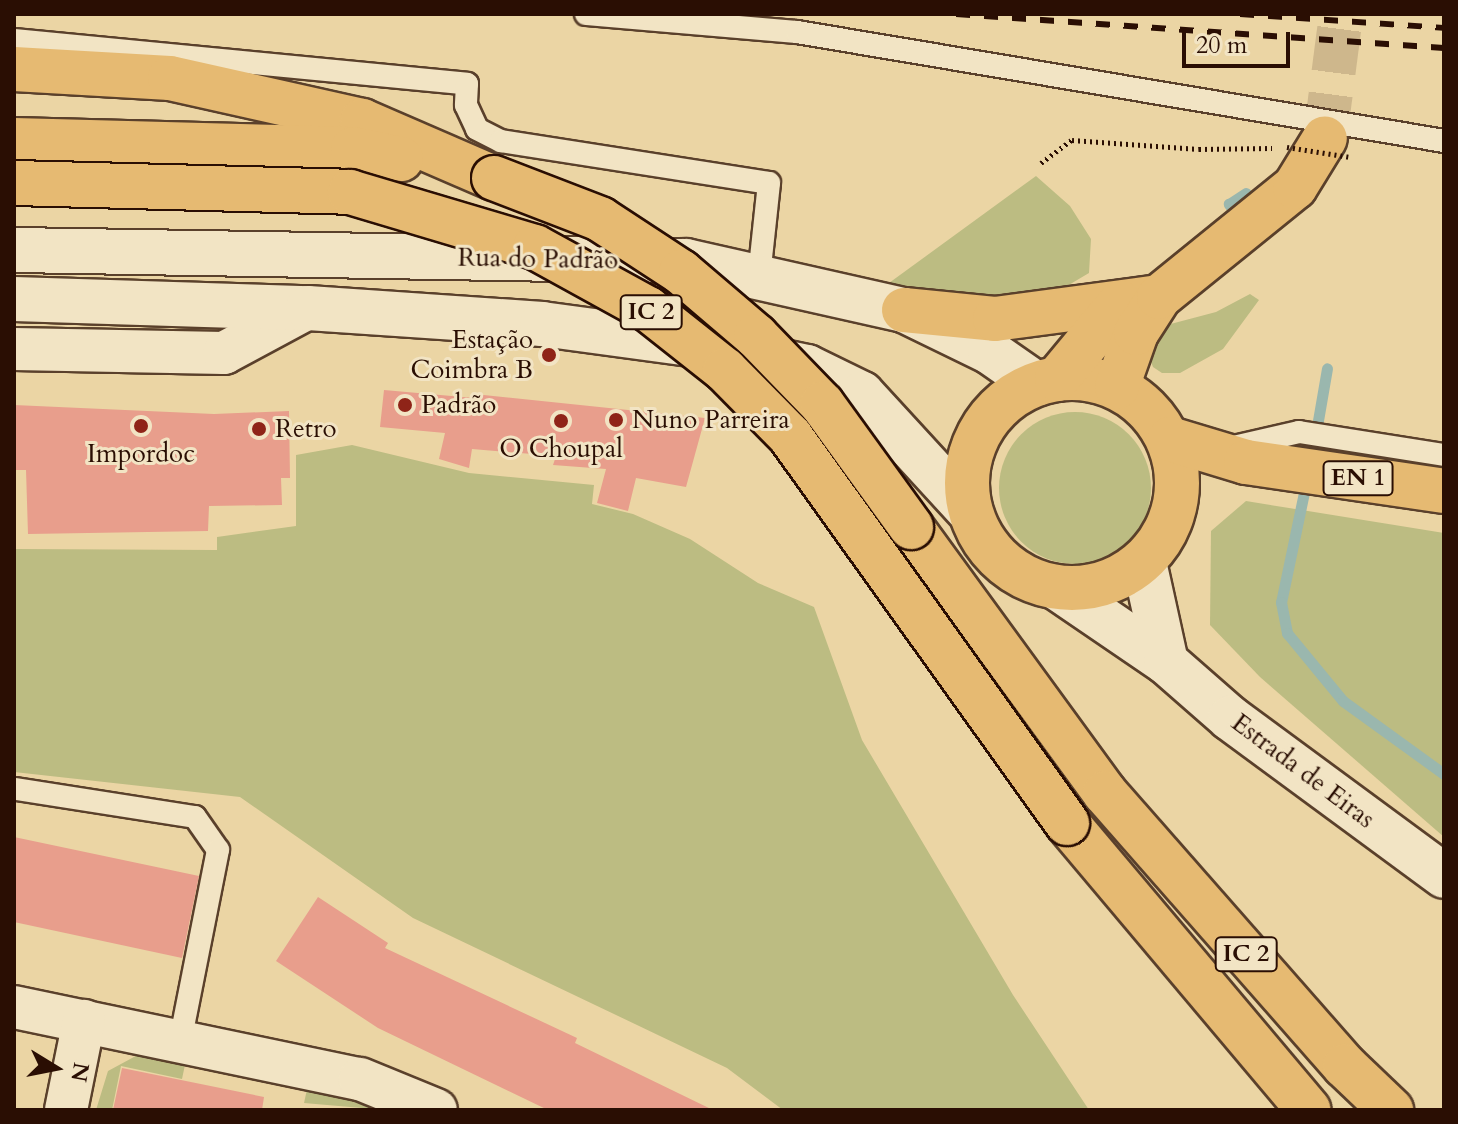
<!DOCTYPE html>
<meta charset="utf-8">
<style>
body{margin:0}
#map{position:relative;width:1458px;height:1124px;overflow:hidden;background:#ebd5a4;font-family:Cardo,serif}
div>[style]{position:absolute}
.green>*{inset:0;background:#bcbc82}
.round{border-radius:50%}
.stream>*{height:11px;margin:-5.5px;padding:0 5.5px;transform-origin:5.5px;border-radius:5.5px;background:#9ab7ae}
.building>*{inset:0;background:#e89e8c}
.primary-tunnel>*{height:44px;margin-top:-22px;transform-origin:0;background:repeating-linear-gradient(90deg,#ceb78c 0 44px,transparent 0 66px)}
.path>*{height:5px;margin-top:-2.5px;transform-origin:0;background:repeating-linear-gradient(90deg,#2a0e03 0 2px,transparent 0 6px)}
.roads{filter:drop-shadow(2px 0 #5a402b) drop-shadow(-2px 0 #5a402b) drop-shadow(0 2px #5a402b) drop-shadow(0 -2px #5a402b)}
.service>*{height:22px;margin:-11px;padding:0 11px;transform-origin:11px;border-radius:11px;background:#f2e4c4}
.minor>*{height:42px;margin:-21px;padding:0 21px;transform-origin:21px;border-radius:21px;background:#f2e4c4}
.tertiary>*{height:44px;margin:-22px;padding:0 22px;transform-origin:22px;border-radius:22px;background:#f2e4c4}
.secondary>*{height:44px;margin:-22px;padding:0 22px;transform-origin:22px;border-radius:22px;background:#f2e4c4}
.primary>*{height:44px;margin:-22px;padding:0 22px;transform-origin:22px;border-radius:22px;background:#e6ba72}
.primary>.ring{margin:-22px;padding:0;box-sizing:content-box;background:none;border:44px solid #e6ba72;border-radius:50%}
.trunk>*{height:44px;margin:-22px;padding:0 22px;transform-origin:22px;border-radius:22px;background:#e6ba72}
.rail>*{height:6px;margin-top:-3px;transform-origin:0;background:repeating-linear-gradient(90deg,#2a0e03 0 14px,transparent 0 28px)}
.path-bridge>*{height:5px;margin-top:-2.5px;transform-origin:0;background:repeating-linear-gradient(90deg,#2a0e03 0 2px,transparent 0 6px)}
.bridges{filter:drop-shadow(2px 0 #2a0e03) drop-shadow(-2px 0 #2a0e03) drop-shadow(0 2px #2a0e03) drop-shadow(0 -2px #2a0e03)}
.trunk-bridge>*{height:44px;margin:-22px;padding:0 22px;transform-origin:22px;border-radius:22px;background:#e6ba72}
.dots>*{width:22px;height:22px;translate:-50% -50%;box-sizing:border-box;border:4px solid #f2e4c4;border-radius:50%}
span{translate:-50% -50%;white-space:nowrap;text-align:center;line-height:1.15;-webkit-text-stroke:6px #f2e4c4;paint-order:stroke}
.shield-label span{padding:2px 6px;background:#f2e4c4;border:2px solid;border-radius:6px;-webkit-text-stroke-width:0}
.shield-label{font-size:24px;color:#2a0e03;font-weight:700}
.street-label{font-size:26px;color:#2a0e03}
.poi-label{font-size:26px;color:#2a0e03}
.right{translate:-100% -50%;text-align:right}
.left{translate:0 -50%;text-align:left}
.frame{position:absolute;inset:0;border:16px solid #2a0e03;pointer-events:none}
.north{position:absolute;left:16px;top:1028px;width:80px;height:80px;-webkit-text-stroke:6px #f2e4c4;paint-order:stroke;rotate:100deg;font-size:22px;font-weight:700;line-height:32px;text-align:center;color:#2a0e03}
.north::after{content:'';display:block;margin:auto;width:28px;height:36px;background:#2a0e03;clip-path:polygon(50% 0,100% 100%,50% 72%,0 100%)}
.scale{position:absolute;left:1182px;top:32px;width:108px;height:36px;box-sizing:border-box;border:4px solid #2a0e03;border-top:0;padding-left:10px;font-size:24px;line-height:28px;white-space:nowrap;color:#2a0e03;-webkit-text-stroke:6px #f2e4c4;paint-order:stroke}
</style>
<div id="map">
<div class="green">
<i style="clip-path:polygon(1036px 176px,1070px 206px,1091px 239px,1089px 273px,1067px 286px,1067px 295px,993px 305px,889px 283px)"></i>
<i style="clip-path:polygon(1250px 294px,1259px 300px,1223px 349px,1180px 373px,1162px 373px,1153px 367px,1147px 352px,1163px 326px,1216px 312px)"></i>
<i class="round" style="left:999px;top:412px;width:152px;height:152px"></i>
<i style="clip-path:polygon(352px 445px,469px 473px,594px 485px,592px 504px,633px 514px,690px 539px,758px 583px,814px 607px,862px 740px,1013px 995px,1089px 1110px,783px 1110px,727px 1068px,413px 918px,240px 797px,14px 772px,14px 538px,16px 549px,217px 550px,217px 537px,296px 526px,296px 455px)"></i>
<i style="clip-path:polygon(1246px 501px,1444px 533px,1444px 837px,1260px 677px,1210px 625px,1211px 531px)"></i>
<i style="clip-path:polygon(145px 1051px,186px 1060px,182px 1079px,121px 1066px,112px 1110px,96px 1110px,108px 1071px)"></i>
<i style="clip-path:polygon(308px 1085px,365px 1096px,385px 1110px,304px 1103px)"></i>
</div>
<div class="stream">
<i style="left:1234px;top:211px;width:9px;rotate:-126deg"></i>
<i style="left:1229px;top:204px;width:20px;rotate:-33deg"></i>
<i style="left:1311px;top:461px;width:94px;rotate:-80.2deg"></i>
<i style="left:1307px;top:478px;width:127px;rotate:101.8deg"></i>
<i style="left:1281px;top:602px;width:32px;rotate:79deg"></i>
<i style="left:1287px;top:633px;width:88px;rotate:50.5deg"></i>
<i style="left:1343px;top:701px;width:125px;rotate:35.9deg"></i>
</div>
<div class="building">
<i style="clip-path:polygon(384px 390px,474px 398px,474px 394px,705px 418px,686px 487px,636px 478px,628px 511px,597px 503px,606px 469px,553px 465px,556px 456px,472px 449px,469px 468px,439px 459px,445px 433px,380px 427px)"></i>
<i style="clip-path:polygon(14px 405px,214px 414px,289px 411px,290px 478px,281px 478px,282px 505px,209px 506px,208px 531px,28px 534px,26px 470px,14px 470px)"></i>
<i style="clip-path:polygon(14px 837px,199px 876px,182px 958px,14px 922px)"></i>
<i style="clip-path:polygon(318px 897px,388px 943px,385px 948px,577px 1038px,575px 1043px,713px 1110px,548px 1110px,378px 1028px,276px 961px)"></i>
<i style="clip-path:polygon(122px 1068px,264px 1097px,262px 1110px,113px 1110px)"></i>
</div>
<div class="primary-tunnel">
<i style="left:1325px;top:138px;width:125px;rotate:-82.6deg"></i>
</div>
<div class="path">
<i style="left:1041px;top:163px;width:39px;rotate:-37deg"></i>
<i style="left:1072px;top:140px;width:127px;rotate:4.1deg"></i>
<i style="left:1199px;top:149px;width:73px;rotate:-0.8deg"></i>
</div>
<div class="roads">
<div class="service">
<i style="left:586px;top:14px;width:212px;rotate:4.9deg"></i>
<i style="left:797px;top:32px;width:656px;rotate:9.56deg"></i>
<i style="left:14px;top:40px;width:455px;rotate:5.5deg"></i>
<i style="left:467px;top:84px;width:21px;rotate:93deg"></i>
<i style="left:466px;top:105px;width:26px;rotate:65deg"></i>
<i style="left:477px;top:129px;width:27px;rotate:27deg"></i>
<i style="left:501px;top:141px;width:271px;rotate:8.9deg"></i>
<i style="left:769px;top:183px;width:94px;rotate:96.1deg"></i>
<i style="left:1225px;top:449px;width:76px;rotate:-12.9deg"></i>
<i style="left:1299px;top:432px;width:147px;rotate:9deg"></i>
<i style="left:16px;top:789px;width:181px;rotate:8.9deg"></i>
<i style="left:195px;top:817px;width:40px;rotate:55.1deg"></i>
<i style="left:218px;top:850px;width:196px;rotate:101.2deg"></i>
</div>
<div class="minor">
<i style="left:14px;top:349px;width:210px;rotate:1.1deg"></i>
<i style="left:224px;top:353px;width:95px;rotate:-28.2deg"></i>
<i style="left:14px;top:1007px;width:353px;rotate:11.8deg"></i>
<i style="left:360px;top:1079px;width:82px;rotate:22.2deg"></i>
<i style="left:66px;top:1110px;width:91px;rotate:-78.6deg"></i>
</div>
<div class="tertiary">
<i style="left:1144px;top:562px;width:102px;rotate:77.6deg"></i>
<i style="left:1059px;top:589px;width:130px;rotate:34.3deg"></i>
<i style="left:1166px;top:662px;width:85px;rotate:41.2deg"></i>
<i style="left:1230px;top:718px;width:266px;rotate:36.4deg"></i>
</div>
<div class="secondary">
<i style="left:14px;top:250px;width:672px;rotate:0.94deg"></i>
<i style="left:686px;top:261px;width:223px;rotate:12.7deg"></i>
<i style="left:904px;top:310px;width:96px;rotate:26deg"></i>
<i style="left:990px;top:352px;width:56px;rotate:34.8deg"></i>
<i style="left:14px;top:299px;width:294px;rotate:1.8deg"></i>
<i style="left:308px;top:308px;width:235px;rotate:3.9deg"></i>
<i style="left:542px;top:324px;width:164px;rotate:7.7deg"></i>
<i style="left:769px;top:359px;width:39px;rotate:12deg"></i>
<i style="left:807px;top:367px;width:61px;rotate:26.1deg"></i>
<i style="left:862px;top:394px;width:160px;rotate:47.5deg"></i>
</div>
<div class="primary">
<i style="left:904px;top:310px;width:91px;rotate:5.6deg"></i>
<i style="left:995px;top:319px;width:165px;rotate:-7.6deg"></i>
<i class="ring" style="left:967px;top:378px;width:166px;height:166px"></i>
<i style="left:1057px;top:379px;width:99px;rotate:-50.3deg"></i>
<i style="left:1117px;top:387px;width:57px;rotate:-70.6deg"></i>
<i style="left:1136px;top:333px;width:43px;rotate:-57.4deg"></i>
<i style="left:1159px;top:297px;width:175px;rotate:-39deg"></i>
<i style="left:1295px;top:187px;width:57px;rotate:-58.5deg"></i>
<i style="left:1170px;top:439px;width:79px;rotate:16.8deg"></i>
<i style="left:1246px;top:462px;width:200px;rotate:8.3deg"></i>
</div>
<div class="trunk">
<i style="left:14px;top:69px;width:156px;rotate:3.3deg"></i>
<i style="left:170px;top:78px;width:197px;rotate:12.6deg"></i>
<i style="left:362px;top:121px;width:144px;rotate:23.4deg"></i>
<i style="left:14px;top:140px;width:339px;rotate:1.5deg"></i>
<i style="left:353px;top:149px;width:49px;rotate:11.8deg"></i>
<i style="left:911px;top:527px;width:329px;rotate:53.9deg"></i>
<i style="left:1105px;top:793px;width:363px;rotate:48.7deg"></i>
<i style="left:1345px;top:1066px;width:64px;rotate:43.7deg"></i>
<i style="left:1067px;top:823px;width:375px;rotate:49.9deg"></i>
</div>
</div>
<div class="rail">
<i style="left:956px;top:14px;width:489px;rotate:4deg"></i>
<i style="left:1240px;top:14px;width:204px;rotate:3.9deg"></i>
</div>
<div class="path-bridge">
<i style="left:1287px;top:147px;width:64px;rotate:9deg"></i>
</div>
<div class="bridges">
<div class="trunk-bridge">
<i style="left:494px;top:178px;width:114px;rotate:21.1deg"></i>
<i style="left:600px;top:219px;width:97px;rotate:33.2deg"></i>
<i style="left:681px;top:272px;width:99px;rotate:40.5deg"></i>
<i style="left:756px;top:336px;width:95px;rotate:45.9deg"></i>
<i style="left:822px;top:404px;width:152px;rotate:54.1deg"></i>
<i style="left:14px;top:183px;width:336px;rotate:1.5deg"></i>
<i style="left:350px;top:192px;width:193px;rotate:16.6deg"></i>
<i style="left:535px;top:247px;width:129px;rotate:28.8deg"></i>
<i style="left:648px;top:309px;width:98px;rotate:38.4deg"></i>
<i style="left:725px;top:370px;width:93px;rotate:45.4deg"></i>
<i style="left:790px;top:436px;width:476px;rotate:54.4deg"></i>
</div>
</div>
<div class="dots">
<i style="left:549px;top:355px;background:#8f2418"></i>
<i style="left:405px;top:405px;background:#8f2418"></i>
<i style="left:616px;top:420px;background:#8f2418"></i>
<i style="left:561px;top:421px;background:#8f2418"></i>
<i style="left:141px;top:426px;background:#8f2418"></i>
<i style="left:259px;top:429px;background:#8f2418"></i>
</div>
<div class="shield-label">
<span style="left:651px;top:312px">IC 2</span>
<span style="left:1358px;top:478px">EN 1</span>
<span style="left:1246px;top:954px">IC 2</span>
</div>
<div class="street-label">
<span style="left:538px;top:259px;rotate:1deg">Rua do Padrão</span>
<span style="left:1303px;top:771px;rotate:37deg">Estrada de Eiras</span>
</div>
<div class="poi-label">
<span class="right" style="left:533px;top:355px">Estação<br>Coimbra B</span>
<span class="left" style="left:421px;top:405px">Padrão</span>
<span class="left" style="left:632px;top:420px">Nuno Parreira</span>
<span class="left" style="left:275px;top:429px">Retro</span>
<span style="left:561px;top:449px">O Choupal</span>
<span style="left:141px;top:454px">Impordoc</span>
</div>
<div class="frame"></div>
<div class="north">N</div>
<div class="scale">20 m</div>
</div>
